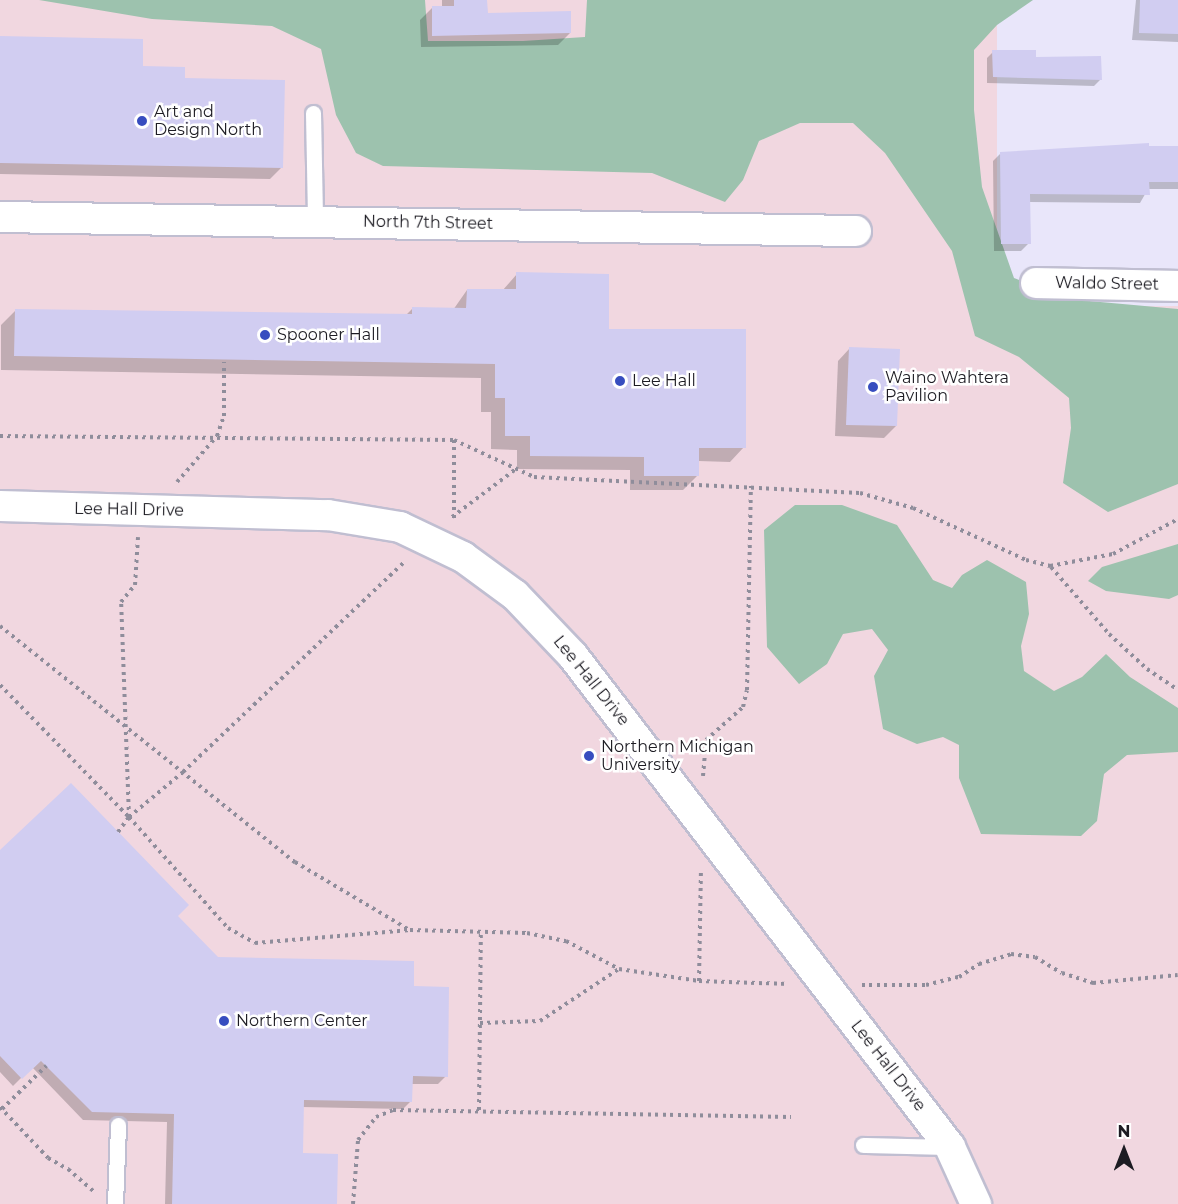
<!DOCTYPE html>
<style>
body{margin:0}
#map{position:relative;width:1178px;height:1204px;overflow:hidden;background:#e9e6fa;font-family:Montserrat,sans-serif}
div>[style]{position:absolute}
.education>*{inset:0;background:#f1d7e0}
.green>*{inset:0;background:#9dc2ae}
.shadow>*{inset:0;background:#0003}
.building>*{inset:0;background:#d1cdf1}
.path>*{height:4px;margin-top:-2px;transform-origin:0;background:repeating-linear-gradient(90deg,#8f8d9b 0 3px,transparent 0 7.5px)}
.roads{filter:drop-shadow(2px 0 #c0bed1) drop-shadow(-2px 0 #c0bed1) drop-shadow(0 2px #c0bed1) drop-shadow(0 -2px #c0bed1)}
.lane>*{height:15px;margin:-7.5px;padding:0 7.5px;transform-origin:7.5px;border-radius:7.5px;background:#fff}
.street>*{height:30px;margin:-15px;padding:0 15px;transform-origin:15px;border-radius:15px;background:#fff}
.dots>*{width:16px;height:16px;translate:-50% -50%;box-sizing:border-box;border:3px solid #fff;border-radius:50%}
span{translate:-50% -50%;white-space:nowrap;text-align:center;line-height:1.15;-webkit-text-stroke:5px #fff;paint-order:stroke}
.poi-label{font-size:16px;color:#1d1c23}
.left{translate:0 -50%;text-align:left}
.street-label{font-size:16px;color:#1d1c23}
.north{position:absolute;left:1094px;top:1120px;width:60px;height:60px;-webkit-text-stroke:4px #fff;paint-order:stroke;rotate:0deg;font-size:16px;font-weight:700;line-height:24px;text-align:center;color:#1d1c23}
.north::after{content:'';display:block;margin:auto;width:21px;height:27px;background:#1d1c23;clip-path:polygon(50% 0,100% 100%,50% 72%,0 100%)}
</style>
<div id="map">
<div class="education">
<i style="clip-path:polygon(0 0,997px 0,997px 308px,1178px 306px,1178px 1204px,0 1204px)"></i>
</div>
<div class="green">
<i style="clip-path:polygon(39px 0,425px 0,428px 41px,523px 41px,585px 37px,587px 0,1033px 0,997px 25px,974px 50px,974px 110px,982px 187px,1014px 278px,1067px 299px,1178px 309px,1178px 484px,1108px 512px,1063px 483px,1071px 428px,1069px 398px,1019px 357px,975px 336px,952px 251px,885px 153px,853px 123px,800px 123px,759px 141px,743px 180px,725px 202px,652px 173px,383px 166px,356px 153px,336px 115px,321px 49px,272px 26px,152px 19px)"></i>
<i style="clip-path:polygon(795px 505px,842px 505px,897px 525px,933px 580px,952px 588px,962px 575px,987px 560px,1026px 582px,1029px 614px,1021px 646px,1024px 671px,1054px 691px,1082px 677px,1106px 654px,1130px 677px,1178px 708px,1178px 752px,1127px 755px,1104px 774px,1097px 821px,1081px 836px,981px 834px,959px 778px,959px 745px,943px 737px,917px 744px,883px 729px,874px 676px,888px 650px,872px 629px,843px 634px,827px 664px,799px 684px,767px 647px,764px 530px)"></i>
<i style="clip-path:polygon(1178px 544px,1178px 595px,1169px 599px,1106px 591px,1088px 581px,1102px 567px)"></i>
</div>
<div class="shadow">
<i style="clip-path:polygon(442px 0,486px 0,486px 14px,570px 33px,558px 45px,421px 47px,420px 20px,432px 8px,442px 8px)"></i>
<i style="clip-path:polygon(1136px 0,1178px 0,1178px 42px,1132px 40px)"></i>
<i style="clip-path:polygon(0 38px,184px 80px,282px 167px,270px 179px,0 174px)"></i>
<i style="clip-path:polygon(993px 52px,1034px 58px,1101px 79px,1094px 86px,987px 83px,987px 58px)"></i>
<i style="clip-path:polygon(1178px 148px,1178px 189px,1148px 189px,1140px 203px,1029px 202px,1029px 243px,1021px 251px,994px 251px,993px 161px,1001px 153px)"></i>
<i style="clip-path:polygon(517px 274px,607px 330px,744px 447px,730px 462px,698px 461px,697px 476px,683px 490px,630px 490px,630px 470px,517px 469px,517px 450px,491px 449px,491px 412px,481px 412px,481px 378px,1px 370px,1px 325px,16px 310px,405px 316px,412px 309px,453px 310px,467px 290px,502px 291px)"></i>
<i style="clip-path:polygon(850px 348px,896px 426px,884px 438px,835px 436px,838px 361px)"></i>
<i style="clip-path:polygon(0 853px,176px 916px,218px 958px,412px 988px,446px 1076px,438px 1084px,411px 1084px,411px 1101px,403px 1109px,302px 1107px,301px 1155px,336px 1204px,165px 1204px,167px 1122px,83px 1120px,32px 1067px,13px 1086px,0 1072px)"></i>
</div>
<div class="building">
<i style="clip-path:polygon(454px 0,487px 0,488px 13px,571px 11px,571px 33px,432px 36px,432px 6px,454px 6px)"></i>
<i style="clip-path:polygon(1140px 0,1178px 0,1178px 34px,1139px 33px)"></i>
<i style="clip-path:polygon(0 36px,143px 39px,143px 66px,185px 67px,185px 78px,285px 80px,283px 168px,0 163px)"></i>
<i style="clip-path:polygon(992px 50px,1036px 50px,1036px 57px,1101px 56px,1102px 80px,993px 77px)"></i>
<i style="clip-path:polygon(1149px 143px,1149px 146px,1178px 146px,1178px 182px,1149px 182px,1150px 195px,1030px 194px,1031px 244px,1001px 244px,1000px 152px)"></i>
<i style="clip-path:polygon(516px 272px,609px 274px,609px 329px,746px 329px,746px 448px,699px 448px,699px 476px,644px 476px,644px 457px,530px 456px,530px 436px,505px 436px,505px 398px,495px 398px,495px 364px,14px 356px,15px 309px,412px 314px,412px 307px,466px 308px,467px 289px,516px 289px)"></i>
<i style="clip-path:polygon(849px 347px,900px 349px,897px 426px,846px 425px)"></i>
<i style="clip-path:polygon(71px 783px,189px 905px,178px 916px,218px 957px,414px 961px,414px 986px,449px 987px,448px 1077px,413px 1076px,412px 1102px,304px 1100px,303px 1153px,338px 1154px,337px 1204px,172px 1204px,174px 1114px,92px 1112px,41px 1061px,22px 1079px,0 1056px,0 850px)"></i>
</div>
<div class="path">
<i style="left:0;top:436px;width:454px;rotate:0.5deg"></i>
<i style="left:454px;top:440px;width:88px;rotate:24.8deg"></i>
<i style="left:534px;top:477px;width:326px;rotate:2.8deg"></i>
<i style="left:860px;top:493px;width:55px;rotate:15.8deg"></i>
<i style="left:913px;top:508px;width:124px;rotate:24.7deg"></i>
<i style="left:1026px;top:560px;width:25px;rotate:14deg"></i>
<i style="left:1050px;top:566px;width:64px;rotate:-10.8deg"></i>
<i style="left:1113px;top:554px;width:74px;rotate:-28.3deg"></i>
<i style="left:454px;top:440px;width:79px;rotate:90deg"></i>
<i style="left:177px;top:482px;width:61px;rotate:-49deg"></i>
<i style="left:217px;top:436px;width:21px;rotate:-71deg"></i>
<i style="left:224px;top:416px;width:54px;rotate:-90deg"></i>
<i style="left:452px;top:517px;width:80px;rotate:-36.9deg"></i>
<i style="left:1051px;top:567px;width:89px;rotate:49.1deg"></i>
<i style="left:1109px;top:634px;width:52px;rotate:42.6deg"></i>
<i style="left:1147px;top:669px;width:37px;rotate:34deg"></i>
<i style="left:0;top:626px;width:378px;rotate:38.7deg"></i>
<i style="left:295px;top:862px;width:131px;rotate:30.7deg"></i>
<i style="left:0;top:685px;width:185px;rotate:45.7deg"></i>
<i style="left:129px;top:817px;width:215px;rotate:-92.1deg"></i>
<i style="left:121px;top:602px;width:22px;rotate:-51deg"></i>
<i style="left:135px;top:585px;width:48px;rotate:-86.4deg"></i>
<i style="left:703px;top:776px;width:36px;rotate:-85deg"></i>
<i style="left:706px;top:740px;width:50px;rotate:-41.7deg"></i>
<i style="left:743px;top:707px;width:17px;rotate:-77deg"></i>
<i style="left:747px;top:690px;width:204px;rotate:-88.9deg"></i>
<i style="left:129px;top:817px;width:149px;rotate:48.3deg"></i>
<i style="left:228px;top:928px;width:31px;rotate:29deg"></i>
<i style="left:255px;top:943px;width:156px;rotate:-4.8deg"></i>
<i style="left:410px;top:930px;width:117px;rotate:1.5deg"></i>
<i style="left:527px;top:933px;width:40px;rotate:12deg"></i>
<i style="left:566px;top:941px;width:60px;rotate:27.8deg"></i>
<i style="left:619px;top:969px;width:81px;rotate:8.5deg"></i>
<i style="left:699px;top:981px;width:90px;rotate:1.9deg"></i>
<i style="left:118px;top:832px;width:19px;rotate:-54deg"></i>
<i style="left:129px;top:817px;width:70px;rotate:-39.8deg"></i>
<i style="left:183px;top:772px;width:306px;rotate:-43.5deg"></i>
<i style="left:699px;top:981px;width:111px;rotate:-89deg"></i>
<i style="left:862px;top:985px;width:64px"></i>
<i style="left:926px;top:985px;width:34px;rotate:-14deg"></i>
<i style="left:959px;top:977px;width:24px;rotate:-33deg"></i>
<i style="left:979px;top:964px;width:34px;rotate:-17deg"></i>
<i style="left:1011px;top:954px;width:24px;rotate:7deg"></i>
<i style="left:1035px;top:957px;width:31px;rotate:31deg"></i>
<i style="left:1062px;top:973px;width:33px;rotate:18deg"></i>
<i style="left:1093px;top:983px;width:85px;rotate:-5.4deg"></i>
<i style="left:480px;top:1023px;width:60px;rotate:-1.9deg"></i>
<i style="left:540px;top:1021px;width:95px;rotate:-33.4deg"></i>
<i style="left:0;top:1107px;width:70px;rotate:46.7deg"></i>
<i style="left:48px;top:1158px;width:23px;rotate:29deg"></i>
<i style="left:68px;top:1169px;width:35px;rotate:41deg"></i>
<i style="left:2px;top:1109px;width:62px;rotate:-44.3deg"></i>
<i style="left:479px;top:1110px;width:178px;rotate:-89.4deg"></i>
<i style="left:353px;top:1204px;width:64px;rotate:-85.5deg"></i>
<i style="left:358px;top:1140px;width:29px;rotate:-52deg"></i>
<i style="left:376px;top:1117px;width:18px;rotate:-22deg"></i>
<i style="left:393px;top:1110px;width:398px;rotate:1deg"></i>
</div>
<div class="roads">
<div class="lane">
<i style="left:313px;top:113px;width:108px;rotate:88.9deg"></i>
<i style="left:863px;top:1145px;width:87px;rotate:1.3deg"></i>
<i style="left:115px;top:1204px;width:79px;rotate:-87.8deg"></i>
</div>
<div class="street">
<i style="left:0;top:217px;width:856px;rotate:0.94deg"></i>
<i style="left:1036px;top:283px;width:142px;rotate:1.2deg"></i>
<i style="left:0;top:506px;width:328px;rotate:1.6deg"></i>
<i style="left:328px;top:515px;width:73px;rotate:9.5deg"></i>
<i style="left:400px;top:527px;width:70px;rotate:25.5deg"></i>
<i style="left:463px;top:557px;width:64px;rotate:36.2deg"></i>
<i style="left:515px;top:595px;width:84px;rotate:46.4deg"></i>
<i style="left:573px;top:656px;width:619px;rotate:52.48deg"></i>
<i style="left:950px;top:1147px;width:63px;rotate:65.5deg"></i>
</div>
</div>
<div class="dots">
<i style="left:142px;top:121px;background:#374dbf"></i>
<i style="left:265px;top:335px;background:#374dbf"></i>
<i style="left:620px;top:381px;background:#374dbf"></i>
<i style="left:873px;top:387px;background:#374dbf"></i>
<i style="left:589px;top:756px;background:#374dbf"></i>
<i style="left:224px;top:1021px;background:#374dbf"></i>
</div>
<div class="poi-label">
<span class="left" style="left:154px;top:121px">Art and<br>Design North</span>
<span class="left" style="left:277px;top:335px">Spooner Hall</span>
<span class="left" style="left:885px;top:387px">Waino Wahtera<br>Pavilion</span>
<span class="left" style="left:632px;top:381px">Lee Hall</span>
<span class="left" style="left:601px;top:756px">Northern Michigan<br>University</span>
<span class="left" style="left:236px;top:1021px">Northern Center</span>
</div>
<div class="street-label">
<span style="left:428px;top:223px;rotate:1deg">North 7th Street</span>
<span style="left:1107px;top:284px;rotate:1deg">Waldo Street</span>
<span style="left:129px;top:510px;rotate:1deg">Lee Hall Drive</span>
<span style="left:591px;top:681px;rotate:51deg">Lee Hall Drive</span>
<span style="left:888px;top:1066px;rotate:52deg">Lee Hall Drive</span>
</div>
<div class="north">N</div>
</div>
